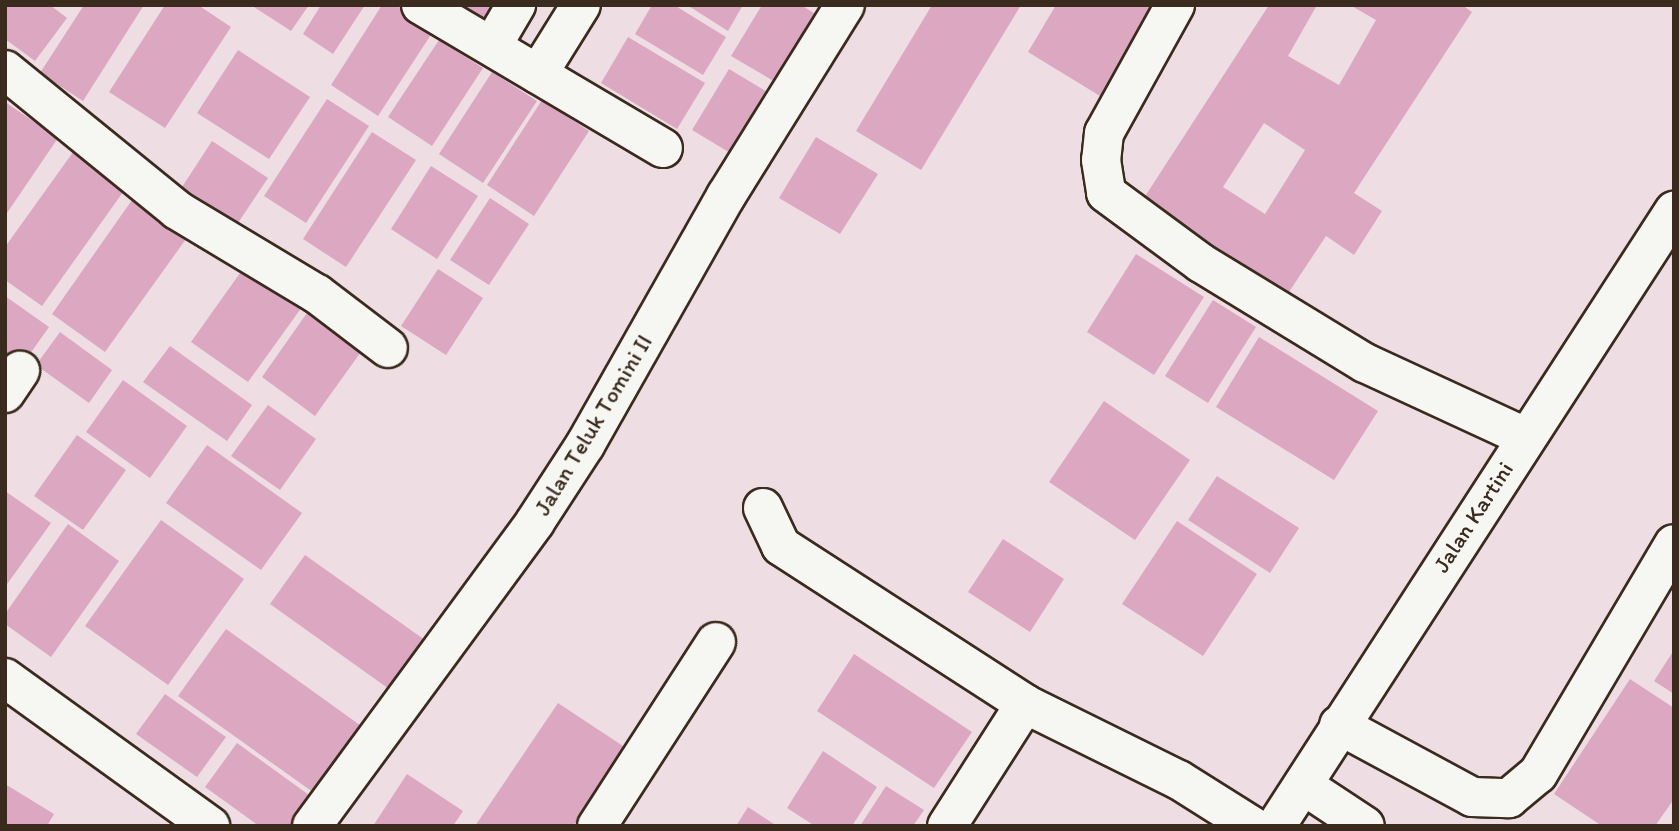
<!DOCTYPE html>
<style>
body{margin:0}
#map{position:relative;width:1679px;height:831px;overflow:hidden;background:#eedee3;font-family:Itim,sans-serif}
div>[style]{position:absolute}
.building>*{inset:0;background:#dca7c1}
.roads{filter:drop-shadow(2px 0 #3b2a1e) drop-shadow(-2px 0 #3b2a1e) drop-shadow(0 2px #3b2a1e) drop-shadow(0 -2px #3b2a1e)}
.minor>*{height:38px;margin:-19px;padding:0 19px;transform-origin:19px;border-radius:19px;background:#f6f6f2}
span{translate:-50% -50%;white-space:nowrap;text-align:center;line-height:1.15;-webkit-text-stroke:7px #f6f6f2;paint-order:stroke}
.street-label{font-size:23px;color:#3b2a1e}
.frame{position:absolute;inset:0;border:7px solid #3b2a1e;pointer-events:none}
</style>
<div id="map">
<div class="building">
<i style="clip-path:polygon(5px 5px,50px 5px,67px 18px,35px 61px,5px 39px)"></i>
<i style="clip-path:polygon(84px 5px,144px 5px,83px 101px,40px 73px)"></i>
<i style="clip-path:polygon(165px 5px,198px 5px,231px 27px,165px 128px,109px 92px)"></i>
<i style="clip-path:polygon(251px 5px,309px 5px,291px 31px)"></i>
<i style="clip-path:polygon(321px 5px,365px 5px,333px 54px,303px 34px)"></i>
<i style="clip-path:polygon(382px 5px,396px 5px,434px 30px,378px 116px,331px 85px)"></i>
<i style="clip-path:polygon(437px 5px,505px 5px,487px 36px)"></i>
<i style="clip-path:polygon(652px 5px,674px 5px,726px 37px,703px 75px,635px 34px)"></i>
<i style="clip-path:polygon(687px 5px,743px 5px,728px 31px)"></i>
<i style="clip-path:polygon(762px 5px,801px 5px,830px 23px,789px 90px,731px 56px)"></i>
<i style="clip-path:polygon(932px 5px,1021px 5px,921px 170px,856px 131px)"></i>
<i style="clip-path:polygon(1056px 5px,1155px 5px,1100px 96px,1028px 52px)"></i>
<i style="clip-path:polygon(evenodd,1269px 5px,1317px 5px,1288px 56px,1339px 85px,1376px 20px,1350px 5px,1462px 5px,1472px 12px,1354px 193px,1382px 211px,1354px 255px,1326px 236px,1287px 295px,1142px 201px,1269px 5px,1264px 123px,1305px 150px,1265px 214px,1223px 187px,1264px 123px)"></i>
<i style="clip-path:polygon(628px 37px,705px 83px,677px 129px,601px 83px)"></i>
<i style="clip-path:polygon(439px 40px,483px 68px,432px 146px,388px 117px)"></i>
<i style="clip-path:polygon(238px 50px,310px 97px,269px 159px,197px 113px)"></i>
<i style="clip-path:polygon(729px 69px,774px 96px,737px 157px,692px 130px)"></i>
<i style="clip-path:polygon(492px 72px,537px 101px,483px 183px,439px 154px)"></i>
<i style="clip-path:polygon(327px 99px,369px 126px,306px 223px,264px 196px)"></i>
<i style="clip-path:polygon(542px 100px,589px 131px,534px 216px,487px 185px)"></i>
<i style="clip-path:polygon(5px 102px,58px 138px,5px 216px)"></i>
<i style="clip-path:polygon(372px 132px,416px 160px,346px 267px,303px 239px)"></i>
<i style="clip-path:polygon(816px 137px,878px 174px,840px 234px,779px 198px)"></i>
<i style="clip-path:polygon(212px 141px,268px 178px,238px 223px,182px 187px)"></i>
<i style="clip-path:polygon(76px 148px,128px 185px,42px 306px,5px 280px,5px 247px)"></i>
<i style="clip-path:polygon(431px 166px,478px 196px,437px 259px,391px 229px)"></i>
<i style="clip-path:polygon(490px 198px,529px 224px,489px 285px,450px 260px)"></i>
<i style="clip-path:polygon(132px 200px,186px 239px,105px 352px,52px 314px)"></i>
<i style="clip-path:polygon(1136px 254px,1204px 297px,1154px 375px,1087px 332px)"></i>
<i style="clip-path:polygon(250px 259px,307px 300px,248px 382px,191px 342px)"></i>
<i style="clip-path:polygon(438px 269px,483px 298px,446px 355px,401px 326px)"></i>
<i style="clip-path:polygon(5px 296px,49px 327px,13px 378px,5px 373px)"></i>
<i style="clip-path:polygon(1213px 300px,1256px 327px,1208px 403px,1165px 376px)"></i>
<i style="clip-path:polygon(309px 310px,363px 349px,315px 416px,262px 377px)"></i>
<i style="clip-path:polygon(60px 332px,112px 370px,89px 403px,36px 365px)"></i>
<i style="clip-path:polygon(1259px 337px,1378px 411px,1334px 480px,1216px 407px)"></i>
<i style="clip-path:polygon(170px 346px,252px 405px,227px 441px,143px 382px)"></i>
<i style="clip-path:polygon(123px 380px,187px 426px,150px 478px,86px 432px)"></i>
<i style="clip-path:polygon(1104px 401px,1190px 460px,1135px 540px,1049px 482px)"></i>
<i style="clip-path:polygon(268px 405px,316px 439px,280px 490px,231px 456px)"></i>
<i style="clip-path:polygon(77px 435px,126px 470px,83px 530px,34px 496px)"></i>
<i style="clip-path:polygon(207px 445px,302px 513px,261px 570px,166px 503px)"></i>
<i style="clip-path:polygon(1217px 476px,1299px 528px,1270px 573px,1188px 520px)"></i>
<i style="clip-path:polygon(5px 491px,51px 523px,5px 587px)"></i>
<i style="clip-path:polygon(161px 520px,244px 579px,168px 685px,85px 626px)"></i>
<i style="clip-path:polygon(1177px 521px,1257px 574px,1203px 656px,1122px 604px)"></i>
<i style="clip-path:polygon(68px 524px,119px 561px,51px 657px,5px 624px,5px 614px)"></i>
<i style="clip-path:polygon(1003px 539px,1064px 579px,1030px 632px,968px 592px)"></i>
<i style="clip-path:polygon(305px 555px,432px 645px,396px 694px,270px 604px)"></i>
<i style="clip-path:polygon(226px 629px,371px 733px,324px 800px,178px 696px)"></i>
<i style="clip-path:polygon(1674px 650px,1674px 694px,1654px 681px)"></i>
<i style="clip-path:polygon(854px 654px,972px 732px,934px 788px,817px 711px)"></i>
<i style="clip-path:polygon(1630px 679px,1674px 708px,1674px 799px,1655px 826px,1602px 826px,1554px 794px)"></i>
<i style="clip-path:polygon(165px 694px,226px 737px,197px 777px,136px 734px)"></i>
<i style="clip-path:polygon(558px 703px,626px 748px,573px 826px,475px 826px)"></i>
<i style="clip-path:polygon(237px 743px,316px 800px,298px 826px,259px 826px,205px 787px)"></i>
<i style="clip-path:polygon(823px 751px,877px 787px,852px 826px,815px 826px,787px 808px)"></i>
<i style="clip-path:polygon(407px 774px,463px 811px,453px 826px,373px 826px)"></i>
<i style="clip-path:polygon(5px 784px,54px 814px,47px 826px,5px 826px)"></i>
<i style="clip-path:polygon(886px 786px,924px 810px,913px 826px,860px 826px)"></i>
<i style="clip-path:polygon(748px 807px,777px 826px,736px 826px)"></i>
</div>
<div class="roads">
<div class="minor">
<i style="left:421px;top:5px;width:281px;rotate:30.6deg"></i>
<i style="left:1175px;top:5px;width:146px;rotate:119deg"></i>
<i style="left:1104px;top:133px;width:27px;rotate:96deg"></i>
<i style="left:1101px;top:160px;width:33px;rotate:81deg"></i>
<i style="left:1106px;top:193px;width:118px;rotate:36.4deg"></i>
<i style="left:1201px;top:263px;width:192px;rotate:31.4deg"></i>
<i style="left:1365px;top:363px;width:176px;rotate:24.8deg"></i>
<i style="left:492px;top:46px;width:48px;rotate:-59.7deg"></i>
<i style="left:5px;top:70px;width:222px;rotate:39.1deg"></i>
<i style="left:177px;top:210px;width:163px;rotate:31deg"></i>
<i style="left:317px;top:294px;width:89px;rotate:37.3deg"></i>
<i style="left:538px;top:74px;width:81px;rotate:-58.1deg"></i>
<i style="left:5px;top:393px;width:27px;rotate:-56deg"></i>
<i style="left:763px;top:508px;width:42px;rotate:64.7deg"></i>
<i style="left:781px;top:546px;width:291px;rotate:32.9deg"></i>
<i style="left:1025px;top:704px;width:172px;rotate:26.3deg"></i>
<i style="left:1179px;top:780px;width:86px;rotate:32.2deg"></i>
<i style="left:5px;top:678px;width:253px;rotate:35.8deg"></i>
<i style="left:1339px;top:725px;width:151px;rotate:28.4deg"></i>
<i style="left:1472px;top:797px;width:37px;rotate:2deg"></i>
<i style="left:1509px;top:798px;width:38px;rotate:-40deg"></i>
<i style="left:1538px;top:774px;width:267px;rotate:-59.4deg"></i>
<i style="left:1303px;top:785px;width:74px;rotate:33.5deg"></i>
<i style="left:312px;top:826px;width:377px;rotate:-53.7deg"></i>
<i style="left:535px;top:522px;width:92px;rotate:-57deg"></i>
<i style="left:585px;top:445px;width:286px;rotate:-60.5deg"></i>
<i style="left:726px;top:196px;width:225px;rotate:-58.1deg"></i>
<i style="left:597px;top:826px;width:219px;rotate:-57.1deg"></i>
<i style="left:947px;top:826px;width:145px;rotate:-57.4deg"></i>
<i style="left:1276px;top:826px;width:733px;rotate:-57.09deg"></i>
</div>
</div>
<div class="street-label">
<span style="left:593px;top:425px;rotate:-59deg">Jalan Teluk Tomini II</span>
<span style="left:1473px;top:517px;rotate:-57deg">Jalan Kartini</span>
</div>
<div class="frame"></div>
</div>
